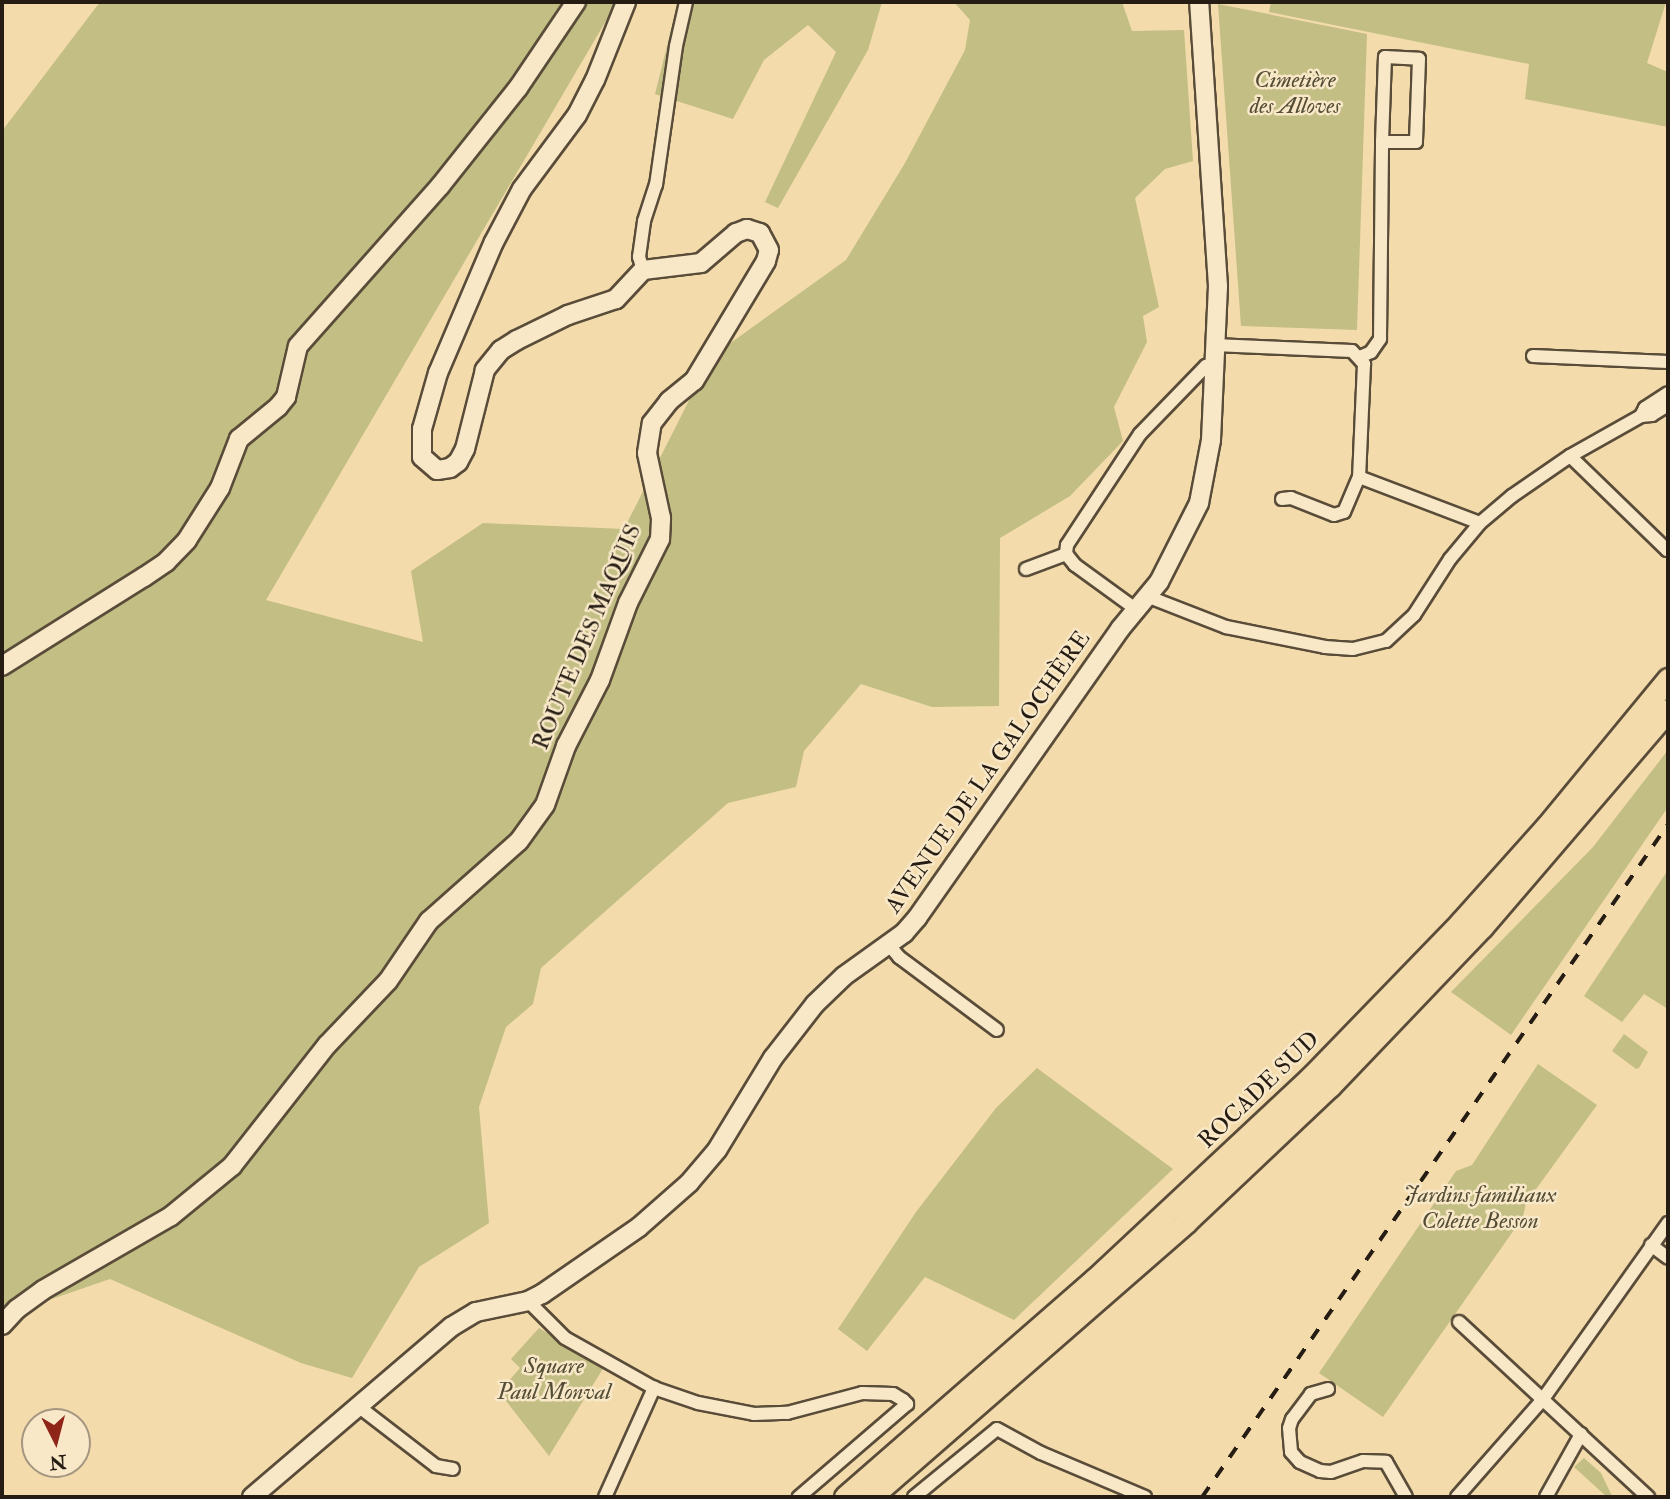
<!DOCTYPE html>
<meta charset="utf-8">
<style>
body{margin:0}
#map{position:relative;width:1670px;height:1499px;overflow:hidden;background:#f4dbab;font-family:"IM FELL Double Pica",serif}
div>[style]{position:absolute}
.green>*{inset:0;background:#c2be84}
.roads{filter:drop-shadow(2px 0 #594c39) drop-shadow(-2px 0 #594c39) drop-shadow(0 2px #594c39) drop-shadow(0 -2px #594c39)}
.street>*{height:12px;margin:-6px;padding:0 6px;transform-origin:6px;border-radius:6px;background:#f8e8c8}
.secondary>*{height:18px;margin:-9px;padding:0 9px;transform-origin:9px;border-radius:9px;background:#f8e8c8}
.highway>*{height:21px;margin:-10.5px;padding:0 10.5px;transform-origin:10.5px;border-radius:10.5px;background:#f4dbab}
.rail>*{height:3.5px;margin-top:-1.75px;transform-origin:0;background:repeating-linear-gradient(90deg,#251c13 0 12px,transparent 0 24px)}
span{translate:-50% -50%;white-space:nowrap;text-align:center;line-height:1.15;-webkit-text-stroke:5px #f8e8c8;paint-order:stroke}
.park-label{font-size:23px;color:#544d35;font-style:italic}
.street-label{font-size:23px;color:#251c13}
.frame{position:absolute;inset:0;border:4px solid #251c13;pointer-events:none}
.north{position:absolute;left:21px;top:1408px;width:70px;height:70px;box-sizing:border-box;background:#f8e8c8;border:2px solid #a49680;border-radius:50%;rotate:174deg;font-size:19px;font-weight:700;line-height:28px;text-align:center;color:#251c13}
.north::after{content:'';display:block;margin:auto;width:24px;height:32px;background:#8f2418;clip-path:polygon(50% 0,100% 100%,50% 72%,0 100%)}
</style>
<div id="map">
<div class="green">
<i style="clip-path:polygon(100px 2px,617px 2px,266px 600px,423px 642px,411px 571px,483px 523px,624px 529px,711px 357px,846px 260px,905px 163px,965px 50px,970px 20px,954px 2px,1122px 2px,1132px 31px,1184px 30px,1193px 161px,1165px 169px,1135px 198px,1159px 307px,1143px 316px,1147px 342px,1114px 407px,1123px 441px,1070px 496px,1000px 538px,999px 706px,932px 707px,861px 684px,804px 751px,796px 787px,728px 803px,541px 968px,533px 1004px,506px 1027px,479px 1107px,489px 1223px,419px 1267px,352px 1378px,301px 1363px,110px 1279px,2px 1316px,2px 131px)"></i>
<i style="clip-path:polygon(678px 2px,882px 2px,868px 50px,778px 208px,765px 202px,836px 52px,808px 25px,764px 60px,733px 119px,655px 94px)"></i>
<i style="clip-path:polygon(1271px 2px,1666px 2px,1647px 63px,1668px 72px,1668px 127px,1525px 99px,1529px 64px,1269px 12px)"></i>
<i style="clip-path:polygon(1218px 4px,1367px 34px,1357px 330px,1241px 326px)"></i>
<i style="clip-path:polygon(1668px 750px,1668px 807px,1511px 1035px,1451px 992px,1593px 847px)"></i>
<i style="clip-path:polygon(1668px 870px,1668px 1009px,1644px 994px,1622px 1022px,1584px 996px)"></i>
<i style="clip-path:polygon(1624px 1034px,1648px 1052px,1639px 1068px,1636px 1069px,1612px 1051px)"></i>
<i style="clip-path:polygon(1538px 1064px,1597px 1105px,1526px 1203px,1523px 1217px,1383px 1417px,1319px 1373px,1456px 1171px,1472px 1165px)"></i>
<i style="clip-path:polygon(1037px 1068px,1173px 1169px,1014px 1320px,925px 1277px,867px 1351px,838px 1329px,916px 1212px,996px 1108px)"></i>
<i style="clip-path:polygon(539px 1328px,604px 1367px,549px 1456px,499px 1392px,520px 1368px,511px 1359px)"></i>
<i style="clip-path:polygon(1584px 1458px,1601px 1473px,1612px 1496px,1619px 1497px,1607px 1497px,1574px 1467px)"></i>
</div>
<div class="roads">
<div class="street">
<i style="left:643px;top:270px;width:14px;rotate:-107deg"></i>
<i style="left:639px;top:257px;width:36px;rotate:-82deg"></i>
<i style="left:644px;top:221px;width:38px;rotate:-72deg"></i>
<i style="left:656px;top:185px;width:140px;rotate:-81.8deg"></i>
<i style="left:676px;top:46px;width:45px;rotate:-77.2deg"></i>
<i style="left:1214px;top:345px;width:138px;rotate:2.5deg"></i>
<i style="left:1352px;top:351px;width:18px;rotate:47deg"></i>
<i style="left:1364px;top:364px;width:113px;rotate:92.5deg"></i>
<i style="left:1359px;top:477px;width:129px;rotate:20.8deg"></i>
<i style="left:1533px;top:356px;width:135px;rotate:2.5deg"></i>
<i style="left:1360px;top:357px;width:12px;rotate:-24deg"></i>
<i style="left:1371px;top:352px;width:16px;rotate:-55deg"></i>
<i style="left:1380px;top:339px;width:197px;rotate:-89.4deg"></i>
<i style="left:1382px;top:142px;width:85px;rotate:-88deg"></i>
<i style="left:1385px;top:57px;width:34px;rotate:3deg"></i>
<i style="left:1419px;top:59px;width:83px;rotate:92.1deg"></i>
<i style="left:1416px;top:142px;width:34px;rotate:180deg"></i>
<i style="left:1641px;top:416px;width:11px;rotate:-5deg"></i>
<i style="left:1652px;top:415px;width:19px;rotate:-32deg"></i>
<i style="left:1570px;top:456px;width:135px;rotate:44.1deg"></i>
<i style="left:1667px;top:550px;width:2px;rotate:-63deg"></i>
<i style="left:1282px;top:499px;width:9px;rotate:-6deg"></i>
<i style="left:1291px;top:498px;width:46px;rotate:21.6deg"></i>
<i style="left:1334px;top:515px;width:10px;rotate:-17deg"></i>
<i style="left:1344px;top:512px;width:38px;rotate:-67deg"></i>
<i style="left:1026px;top:569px;width:43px;rotate:-20.6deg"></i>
<i style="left:1149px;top:597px;width:83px;rotate:21.3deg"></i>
<i style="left:1226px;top:627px;width:101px;rotate:11.4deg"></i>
<i style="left:1325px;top:647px;width:28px;rotate:4deg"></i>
<i style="left:1353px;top:649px;width:34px;rotate:-14deg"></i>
<i style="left:1386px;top:641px;width:38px;rotate:-43deg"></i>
<i style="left:1414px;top:615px;width:67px;rotate:-57.3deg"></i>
<i style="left:1450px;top:559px;width:47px;rotate:-50.2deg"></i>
<i style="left:1480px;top:523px;width:42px;rotate:-40.2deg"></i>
<i style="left:1512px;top:496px;width:70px;rotate:-34.6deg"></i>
<i style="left:1570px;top:456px;width:81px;rotate:-29.4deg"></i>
<i style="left:1641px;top:416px;width:9px;rotate:-63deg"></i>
<i style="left:1645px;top:408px;width:27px;rotate:-33deg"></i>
<i style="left:1137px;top:610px;width:77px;rotate:-144deg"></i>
<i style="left:1075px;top:565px;width:14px;rotate:-129deg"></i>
<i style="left:1066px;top:554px;width:9px;rotate:-84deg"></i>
<i style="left:1067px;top:545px;width:133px;rotate:-56.7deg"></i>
<i style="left:1140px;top:434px;width:95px;rotate:-45.9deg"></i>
<i style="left:1206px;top:366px;width:7px;rotate:-16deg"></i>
<i style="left:889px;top:945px;width:16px;rotate:50deg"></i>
<i style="left:899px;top:957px;width:122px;rotate:36.7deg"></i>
<i style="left:1651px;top:1245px;width:21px;rotate:37deg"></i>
<i style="left:528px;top:1301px;width:52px;rotate:45deg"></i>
<i style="left:565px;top:1338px;width:102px;rotate:29.3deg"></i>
<i style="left:654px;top:1388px;width:46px;rotate:18.8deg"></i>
<i style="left:698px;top:1403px;width:57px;rotate:11.1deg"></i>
<i style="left:754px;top:1414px;width:33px;rotate:-2deg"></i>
<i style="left:787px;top:1413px;width:78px;rotate:-14.9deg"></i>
<i style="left:862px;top:1393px;width:31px;rotate:2deg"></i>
<i style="left:893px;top:1394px;width:12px;rotate:31deg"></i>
<i style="left:903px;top:1400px;width:6px;rotate:45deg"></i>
<i style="left:907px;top:1404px;width:143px;rotate:139.3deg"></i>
<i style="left:1459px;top:1322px;width:258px;rotate:42.8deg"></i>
<i style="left:1328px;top:1389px;width:18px;rotate:164deg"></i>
<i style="left:1311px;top:1394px;width:31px;rotate:127deg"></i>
<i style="left:1292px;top:1419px;width:9px;rotate:108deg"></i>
<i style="left:1289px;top:1428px;width:24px;rotate:85deg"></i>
<i style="left:1291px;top:1452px;width:13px;rotate:48deg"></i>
<i style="left:1300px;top:1462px;width:22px;rotate:24deg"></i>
<i style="left:1320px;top:1471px;width:11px;rotate:5deg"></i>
<i style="left:1331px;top:1472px;width:34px;rotate:-19deg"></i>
<i style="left:1363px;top:1461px;width:23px;rotate:2deg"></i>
<i style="left:1386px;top:1462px;width:40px;rotate:60.3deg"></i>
<i style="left:358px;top:1406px;width:98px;rotate:37.6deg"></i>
<i style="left:436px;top:1466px;width:17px;rotate:10deg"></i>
<i style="left:605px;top:1497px;width:120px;rotate:-65.8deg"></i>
<i style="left:914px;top:1497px;width:107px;rotate:-39.3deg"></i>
<i style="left:997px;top:1429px;width:50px;rotate:28.6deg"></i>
<i style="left:1041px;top:1453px;width:113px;rotate:22.9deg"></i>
<i style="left:1457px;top:1497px;width:130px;rotate:-48.7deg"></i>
<i style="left:1543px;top:1399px;width:216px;rotate:-54.6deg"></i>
<i style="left:1546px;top:1497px;width:72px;rotate:-60.9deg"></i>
</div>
<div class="secondary">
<i style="left:2px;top:666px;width:168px;rotate:-32.1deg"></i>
<i style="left:144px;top:577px;width:27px;rotate:-34deg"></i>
<i style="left:166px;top:562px;width:30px;rotate:-46deg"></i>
<i style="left:187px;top:540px;width:62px;rotate:-57.6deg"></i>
<i style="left:220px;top:488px;width:53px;rotate:-68.8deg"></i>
<i style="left:239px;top:439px;width:50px;rotate:-39.4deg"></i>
<i style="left:278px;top:407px;width:13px;rotate:-51deg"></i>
<i style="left:286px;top:397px;width:52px;rotate:-76.8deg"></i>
<i style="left:298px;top:346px;width:214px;rotate:-48.4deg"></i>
<i style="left:440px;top:186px;width:125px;rotate:-51.5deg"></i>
<i style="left:518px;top:88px;width:104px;rotate:-56deg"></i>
<i style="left:2px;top:1325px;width:22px;rotate:-47deg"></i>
<i style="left:17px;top:1309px;width:32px;rotate:-36deg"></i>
<i style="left:43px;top:1290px;width:148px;rotate:-30deg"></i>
<i style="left:171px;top:1216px;width:79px;rotate:-39.3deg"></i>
<i style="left:232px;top:1166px;width:154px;rotate:-51.9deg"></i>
<i style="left:327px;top:1045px;width:88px;rotate:-46.4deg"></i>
<i style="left:388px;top:981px;width:73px;rotate:-55.7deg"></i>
<i style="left:429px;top:921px;width:120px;rotate:-41.6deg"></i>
<i style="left:519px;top:841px;width:44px;rotate:-54.2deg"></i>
<i style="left:545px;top:805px;width:63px;rotate:-70.4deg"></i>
<i style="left:566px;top:746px;width:74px;rotate:-62.7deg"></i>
<i style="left:600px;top:680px;width:82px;rotate:-70deg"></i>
<i style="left:628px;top:603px;width:72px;rotate:-63.4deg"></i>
<i style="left:660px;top:539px;width:21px;rotate:-87deg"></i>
<i style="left:661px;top:518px;width:66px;rotate:-102.2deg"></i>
<i style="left:647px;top:453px;width:30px;rotate:-81deg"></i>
<i style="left:652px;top:423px;width:28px;rotate:-52deg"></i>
<i style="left:669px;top:401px;width:32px;rotate:-39deg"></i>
<i style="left:694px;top:381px;width:140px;rotate:-59deg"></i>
<i style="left:766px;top:261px;width:11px;rotate:-75deg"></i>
<i style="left:769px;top:250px;width:19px;rotate:-118deg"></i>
<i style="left:760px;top:233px;width:14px;rotate:-163deg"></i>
<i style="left:747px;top:229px;width:12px;rotate:160deg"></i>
<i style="left:736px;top:233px;width:46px;rotate:139.4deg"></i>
<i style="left:701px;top:263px;width:58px;rotate:173.1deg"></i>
<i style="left:643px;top:270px;width:40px;rotate:133deg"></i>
<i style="left:616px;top:299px;width:51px;rotate:161.6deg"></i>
<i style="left:568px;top:315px;width:57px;rotate:153.9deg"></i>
<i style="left:517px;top:340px;width:19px;rotate:148deg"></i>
<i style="left:501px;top:350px;width:26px;rotate:129deg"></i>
<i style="left:485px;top:370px;width:81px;rotate:104.2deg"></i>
<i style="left:465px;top:449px;width:15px;rotate:118deg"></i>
<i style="left:458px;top:462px;width:10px;rotate:143deg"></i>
<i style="left:450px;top:468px;width:13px;rotate:171deg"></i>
<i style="left:437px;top:470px;width:20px;rotate:-139deg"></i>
<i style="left:422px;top:457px;width:28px;rotate:-90deg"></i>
<i style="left:422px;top:429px;width:58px;rotate:-74.1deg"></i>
<i style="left:438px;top:373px;width:142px;rotate:-66.9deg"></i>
<i style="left:494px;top:242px;width:60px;rotate:-62.2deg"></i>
<i style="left:522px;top:189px;width:92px;rotate:-53.4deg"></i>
<i style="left:577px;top:115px;width:39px;rotate:-63deg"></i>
<i style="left:595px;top:80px;width:84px;rotate:-68.3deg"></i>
<i style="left:252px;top:1497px;width:262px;rotate:-40.5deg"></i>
<i style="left:451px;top:1327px;width:29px;rotate:-31deg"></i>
<i style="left:476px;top:1312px;width:53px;rotate:-11.9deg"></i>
<i style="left:528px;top:1301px;width:16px;rotate:-27deg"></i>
<i style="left:542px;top:1294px;width:118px;rotate:-34.6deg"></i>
<i style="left:639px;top:1227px;width:67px;rotate:-41.3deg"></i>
<i style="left:689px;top:1183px;width:43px;rotate:-49.7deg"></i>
<i style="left:717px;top:1150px;width:108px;rotate:-58.7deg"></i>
<i style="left:773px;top:1058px;width:68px;rotate:-52.1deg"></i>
<i style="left:815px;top:1004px;width:40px;rotate:-44deg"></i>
<i style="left:844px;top:976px;width:74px;rotate:-35.6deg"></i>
<i style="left:904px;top:933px;width:20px;rotate:-49deg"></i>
<i style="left:917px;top:918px;width:353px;rotate:-54.9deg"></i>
<i style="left:1120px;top:629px;width:61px;rotate:-50.3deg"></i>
<i style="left:1159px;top:582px;width:89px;rotate:-63.1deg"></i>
<i style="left:1199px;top:503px;width:64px;rotate:-79.2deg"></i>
<i style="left:1211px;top:440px;width:154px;rotate:-87.4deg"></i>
<i style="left:1218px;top:286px;width:285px;rotate:-93.8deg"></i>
</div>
<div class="highway">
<i style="left:845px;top:1497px;width:332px;rotate:-41.1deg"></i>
<i style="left:1095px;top:1279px;width:296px;rotate:-43.1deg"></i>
<i style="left:1311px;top:1077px;width:216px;rotate:-45.9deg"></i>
<i style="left:1461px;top:922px;width:127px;rotate:-48.2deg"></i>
<i style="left:1546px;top:827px;width:192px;rotate:-50.5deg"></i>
<i style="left:871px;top:1497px;width:418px;rotate:-41.1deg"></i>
<i style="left:1186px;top:1222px;width:198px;rotate:-43.4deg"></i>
<i style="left:1330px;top:1086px;width:220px;rotate:-46.3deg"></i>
<i style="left:1482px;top:927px;width:286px;rotate:-49.4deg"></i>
</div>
</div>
<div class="rail">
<i style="left:1202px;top:1497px;width:819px;rotate:-55.3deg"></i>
</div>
<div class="park-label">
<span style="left:1295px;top:93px">Cimetière<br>des Alloves</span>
<span style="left:1480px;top:1208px">Jardins familiaux<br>Colette Besson</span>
<span style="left:554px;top:1379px">Square<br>Paul Monval</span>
</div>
<div class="street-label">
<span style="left:587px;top:637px;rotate:-67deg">ROUTE DES MAQUIS</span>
<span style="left:988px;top:772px;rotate:-55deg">AVENUE DE LA GALOCHÈRE</span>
<span style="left:1259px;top:1090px;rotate:-44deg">ROCADE SUD</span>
</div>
<div class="frame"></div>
<div class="north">N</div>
</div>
